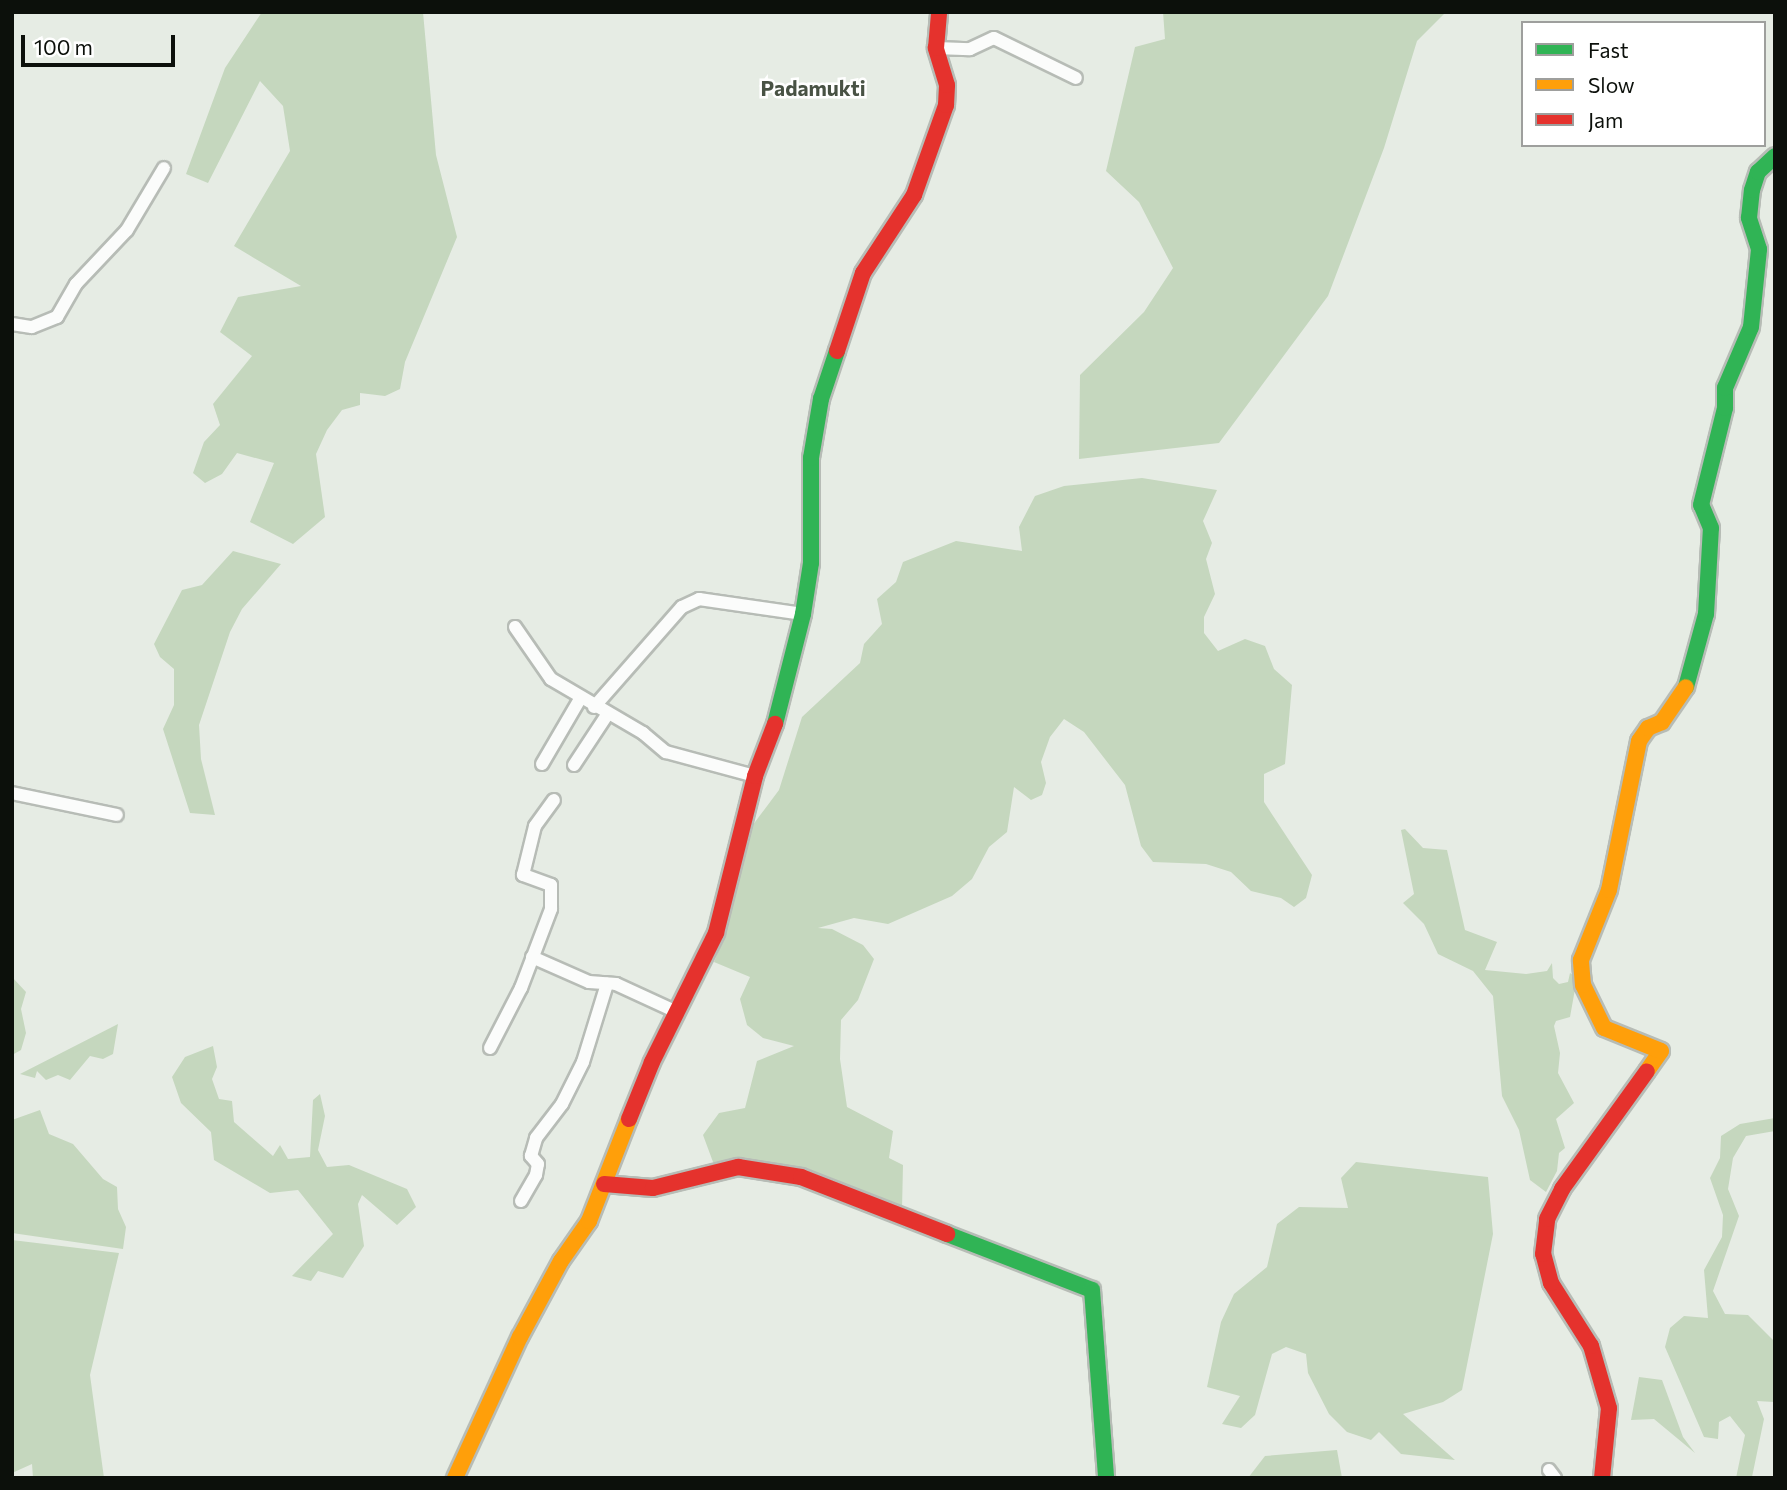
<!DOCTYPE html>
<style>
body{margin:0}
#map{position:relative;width:1787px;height:1490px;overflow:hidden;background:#e6ece4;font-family:Commissioner,sans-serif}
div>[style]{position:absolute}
.green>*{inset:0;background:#c5d7be}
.roads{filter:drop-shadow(2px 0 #b7bcb6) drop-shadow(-2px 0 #b7bcb6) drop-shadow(0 2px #b7bcb6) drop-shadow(0 -2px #b7bcb6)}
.street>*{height:12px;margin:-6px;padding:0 6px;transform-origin:6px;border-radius:6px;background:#fbfcfb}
.fast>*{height:16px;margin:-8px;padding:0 8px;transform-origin:8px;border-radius:8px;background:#30b455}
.slow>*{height:16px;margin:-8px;padding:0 8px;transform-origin:8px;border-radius:8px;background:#ff9f0a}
.jam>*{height:16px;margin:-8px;padding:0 8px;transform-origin:8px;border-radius:8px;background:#e5322d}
span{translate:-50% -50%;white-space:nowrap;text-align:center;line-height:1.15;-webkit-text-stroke:5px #fff;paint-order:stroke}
.quarter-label{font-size:21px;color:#485244;font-weight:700}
.frame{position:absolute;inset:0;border:14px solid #0c100b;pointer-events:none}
.legend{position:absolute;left:1521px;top:21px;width:245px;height:126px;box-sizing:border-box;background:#fff;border:2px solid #9e9f9d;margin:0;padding:9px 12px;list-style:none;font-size:21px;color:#0c100b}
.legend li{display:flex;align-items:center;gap:14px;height:35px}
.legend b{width:35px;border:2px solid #9e9f9d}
.scale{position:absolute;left:21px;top:35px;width:154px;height:32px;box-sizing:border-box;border:4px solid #0c100b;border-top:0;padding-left:9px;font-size:21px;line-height:24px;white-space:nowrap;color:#0c100b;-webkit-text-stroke:5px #fff;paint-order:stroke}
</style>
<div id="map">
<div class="green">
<i style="clip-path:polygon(262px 12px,423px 12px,436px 155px,457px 237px,405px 362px,400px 389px,385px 396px,360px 393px,360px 405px,342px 410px,327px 430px,316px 454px,325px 517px,293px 544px,250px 522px,274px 463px,237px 453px,222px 474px,205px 483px,193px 473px,204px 442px,220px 425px,213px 404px,252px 356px,220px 332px,238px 297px,301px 286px,234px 246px,290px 151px,283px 106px,260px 81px,208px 183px,186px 174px,225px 68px)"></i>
<i style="clip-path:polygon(1163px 12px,1446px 12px,1417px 41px,1384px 148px,1328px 296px,1219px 443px,1079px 459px,1080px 375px,1144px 312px,1173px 268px,1139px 202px,1106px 171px,1135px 47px,1165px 39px)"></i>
<i style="clip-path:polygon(1142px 478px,1217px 490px,1203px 521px,1212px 543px,1206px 559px,1215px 594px,1204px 617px,1204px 633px,1218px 651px,1245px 639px,1265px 646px,1274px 669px,1292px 685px,1285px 764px,1264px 774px,1264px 802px,1312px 875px,1306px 898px,1294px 907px,1281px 898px,1251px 891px,1231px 872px,1206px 864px,1153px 862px,1141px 846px,1125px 785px,1084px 732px,1064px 719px,1050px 737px,1041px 762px,1046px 783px,1042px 795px,1031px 800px,1014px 787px,1007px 832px,989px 847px,972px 879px,952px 896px,888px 924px,854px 918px,818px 928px,832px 929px,863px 945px,874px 959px,858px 1000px,841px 1020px,840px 1059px,847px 1107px,893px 1131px,889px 1158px,903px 1165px,902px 1209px,779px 1167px,713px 1162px,703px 1135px,719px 1113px,745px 1108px,757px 1061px,794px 1046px,763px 1038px,747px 1025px,740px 999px,750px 977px,714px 962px,727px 930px,743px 838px,779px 790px,802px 717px,860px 663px,864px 644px,882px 624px,877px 599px,896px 582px,903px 562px,956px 541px,1022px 551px,1019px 527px,1035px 496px,1064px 486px)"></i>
<i style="clip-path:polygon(233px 551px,281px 564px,242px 609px,230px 632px,199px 725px,201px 759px,215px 815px,190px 813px,163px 729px,174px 705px,174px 669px,160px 657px,154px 644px,182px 590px,202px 585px)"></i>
<i style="clip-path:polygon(1405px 829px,1423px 848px,1447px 850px,1465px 930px,1497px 942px,1485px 970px,1526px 974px,1547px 971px,1552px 963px,1553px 978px,1559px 984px,1568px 982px,1570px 973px,1577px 978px,1570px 1017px,1556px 1021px,1554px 1026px,1560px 1053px,1558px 1073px,1574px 1103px,1556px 1119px,1565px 1148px,1559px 1153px,1557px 1171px,1546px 1192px,1530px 1180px,1519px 1130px,1502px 1096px,1493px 996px,1473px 971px,1438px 954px,1424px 924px,1403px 903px,1414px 894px,1401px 830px)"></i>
<i style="clip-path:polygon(12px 977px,26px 992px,21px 1009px,26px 1033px,21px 1050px,12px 1055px)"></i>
<i style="clip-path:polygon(118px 1024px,113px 1054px,103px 1059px,90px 1056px,70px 1080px,58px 1075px,46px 1080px,37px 1071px,35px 1078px,20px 1074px)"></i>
<i style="clip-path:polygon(213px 1046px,217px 1067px,212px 1079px,219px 1099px,232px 1101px,234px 1122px,273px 1156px,280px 1145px,288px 1159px,310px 1157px,313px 1100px,320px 1094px,325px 1116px,318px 1150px,327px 1167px,349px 1165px,407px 1189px,416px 1207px,397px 1225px,362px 1195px,358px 1204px,364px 1246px,343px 1278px,318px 1271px,311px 1281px,292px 1276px,333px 1234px,298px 1190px,270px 1193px,214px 1160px,211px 1132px,181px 1103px,172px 1077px,185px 1057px)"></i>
<i style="clip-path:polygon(40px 1110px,49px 1134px,73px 1144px,103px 1179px,117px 1187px,118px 1209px,126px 1227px,123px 1249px,12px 1233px,12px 1120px)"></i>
<i style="clip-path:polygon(1775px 1118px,1775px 1131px,1746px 1136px,1733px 1158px,1728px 1189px,1739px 1216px,1713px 1291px,1725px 1314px,1748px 1315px,1775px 1342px,1774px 1402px,1757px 1401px,1764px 1419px,1752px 1477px,1736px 1478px,1745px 1435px,1730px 1416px,1719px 1422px,1718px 1439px,1704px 1437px,1665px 1347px,1670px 1328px,1684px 1316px,1708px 1318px,1704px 1270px,1722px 1237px,1723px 1215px,1710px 1178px,1720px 1158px,1721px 1136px,1740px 1124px)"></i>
<i style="clip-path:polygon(1356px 1162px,1488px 1177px,1493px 1234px,1462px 1390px,1443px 1402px,1403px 1414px,1455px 1460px,1401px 1454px,1379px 1432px,1371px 1440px,1347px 1432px,1329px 1414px,1308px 1373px,1306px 1354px,1286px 1347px,1272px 1354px,1255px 1415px,1241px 1428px,1222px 1424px,1240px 1396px,1207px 1387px,1221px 1322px,1234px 1294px,1267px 1267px,1277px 1224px,1299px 1207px,1348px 1208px,1341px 1178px)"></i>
<i style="clip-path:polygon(12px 1240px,119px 1253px,90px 1375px,104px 1478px,33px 1478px,32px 1464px,12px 1473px)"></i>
<i style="clip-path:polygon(1639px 1377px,1662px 1380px,1683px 1437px,1695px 1453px,1654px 1419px,1631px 1420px)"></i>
<i style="clip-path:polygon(1337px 1450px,1342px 1478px,1248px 1478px,1265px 1456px)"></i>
</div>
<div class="roads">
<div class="street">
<i style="left:936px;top:48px;width:34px;rotate:2deg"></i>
<i style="left:970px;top:49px;width:26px;rotate:-25deg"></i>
<i style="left:994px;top:38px;width:91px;rotate:26deg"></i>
<i style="left:12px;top:324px;width:20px;rotate:9deg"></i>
<i style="left:32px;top:327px;width:27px;rotate:-22deg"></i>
<i style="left:57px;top:317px;width:38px;rotate:-60deg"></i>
<i style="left:76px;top:284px;width:74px;rotate:-46.6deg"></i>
<i style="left:127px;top:230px;width:72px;rotate:-59.2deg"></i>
<i style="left:515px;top:627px;width:63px;rotate:55.3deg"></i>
<i style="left:551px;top:679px;width:107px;rotate:30.4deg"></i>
<i style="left:643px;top:733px;width:30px;rotate:40deg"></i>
<i style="left:666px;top:752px;width:92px;rotate:15.1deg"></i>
<i style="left:594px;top:707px;width:133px;rotate:-48.7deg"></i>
<i style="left:682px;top:607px;width:19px;rotate:-25deg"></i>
<i style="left:699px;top:599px;width:105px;rotate:8.2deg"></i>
<i style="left:542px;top:764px;width:75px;rotate:-59.7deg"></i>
<i style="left:574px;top:765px;width:60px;rotate:-56.6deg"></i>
<i style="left:12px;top:793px;width:107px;rotate:11.8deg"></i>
<i style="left:532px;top:957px;width:62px;rotate:23.7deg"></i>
<i style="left:589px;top:982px;width:27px;rotate:4deg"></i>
<i style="left:616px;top:984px;width:67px;rotate:24.7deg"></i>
<i style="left:490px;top:1048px;width:68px;rotate:-62.7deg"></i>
<i style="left:521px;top:988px;width:85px;rotate:-69.2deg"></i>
<i style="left:551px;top:909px;width:24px;rotate:-90deg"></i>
<i style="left:551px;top:885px;width:30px;rotate:-160deg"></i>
<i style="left:523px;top:875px;width:50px;rotate:-76.2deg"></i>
<i style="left:535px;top:826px;width:32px;rotate:-54deg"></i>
<i style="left:521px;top:1201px;width:30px;rotate:-60deg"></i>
<i style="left:536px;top:1175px;width:11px;rotate:-80deg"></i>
<i style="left:538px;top:1164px;width:11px;rotate:-131deg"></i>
<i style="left:531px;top:1156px;width:19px;rotate:-74deg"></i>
<i style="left:536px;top:1138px;width:43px;rotate:-52.6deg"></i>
<i style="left:562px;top:1104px;width:47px;rotate:-63.4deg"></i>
<i style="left:583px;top:1062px;width:82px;rotate:-72.9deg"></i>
<i style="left:1549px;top:1470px;width:10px;rotate:53deg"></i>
</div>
<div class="fast">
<i style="left:1686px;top:687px;width:76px;rotate:-74.7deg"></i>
<i style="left:1706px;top:614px;width:86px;rotate:-86.7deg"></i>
<i style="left:1711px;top:528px;width:25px;rotate:-113deg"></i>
<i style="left:1701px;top:505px;width:100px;rotate:-76.1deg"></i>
<i style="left:1725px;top:408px;width:20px;rotate:-90deg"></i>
<i style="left:1725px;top:388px;width:66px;rotate:-66.9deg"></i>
<i style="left:1751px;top:327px;width:78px;rotate:-84.1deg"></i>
<i style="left:1759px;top:249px;width:33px;rotate:-108deg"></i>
<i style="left:1749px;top:218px;width:28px;rotate:-84deg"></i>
<i style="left:1752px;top:190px;width:19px;rotate:-72deg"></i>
<i style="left:1758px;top:172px;width:23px;rotate:-43deg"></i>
<i style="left:775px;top:724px;width:114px;rotate:-75.7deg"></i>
<i style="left:803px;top:614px;width:52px;rotate:-81.1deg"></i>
<i style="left:811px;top:563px;width:105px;rotate:-90deg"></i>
<i style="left:811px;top:458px;width:60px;rotate:-80.4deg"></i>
<i style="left:821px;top:399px;width:51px;rotate:-71.6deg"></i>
<i style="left:947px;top:1234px;width:155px;rotate:21.1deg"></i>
<i style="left:1092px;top:1290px;width:189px;rotate:85.7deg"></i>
</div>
<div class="slow">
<i style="left:1647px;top:1071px;width:24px;rotate:-55deg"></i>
<i style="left:1661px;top:1051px;width:61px;rotate:-158deg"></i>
<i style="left:1604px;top:1028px;width:48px;rotate:-116deg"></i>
<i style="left:1583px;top:985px;width:25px;rotate:-95deg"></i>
<i style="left:1581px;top:960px;width:75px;rotate:-68.2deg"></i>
<i style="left:1609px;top:890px;width:152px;rotate:-78.6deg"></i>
<i style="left:1639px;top:741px;width:16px;rotate:-55deg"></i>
<i style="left:1648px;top:728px;width:15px;rotate:-23deg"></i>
<i style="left:1662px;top:722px;width:42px;rotate:-55.6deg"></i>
<i style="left:455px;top:1478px;width:155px;rotate:-65.3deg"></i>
<i style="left:520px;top:1337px;width:86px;rotate:-61.7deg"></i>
<i style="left:561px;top:1261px;width:49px;rotate:-55deg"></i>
<i style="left:589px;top:1221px;width:110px;rotate:-68.6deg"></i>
</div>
<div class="jam">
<i style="left:837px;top:351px;width:82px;rotate:-71.6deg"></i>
<i style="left:863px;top:273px;width:93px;rotate:-56.8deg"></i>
<i style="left:914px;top:195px;width:96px;rotate:-70.4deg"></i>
<i style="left:946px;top:105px;width:20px;rotate:-87deg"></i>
<i style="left:947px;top:85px;width:39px;rotate:-107deg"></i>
<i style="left:936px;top:48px;width:36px;rotate:-85deg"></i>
<i style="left:629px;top:1119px;width:61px;rotate:-68deg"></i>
<i style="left:652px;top:1062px;width:144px;rotate:-63.6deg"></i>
<i style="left:716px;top:933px;width:162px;rotate:-76deg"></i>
<i style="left:755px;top:776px;width:56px;rotate:-69deg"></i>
<i style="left:604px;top:1184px;width:49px;rotate:4.7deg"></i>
<i style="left:653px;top:1188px;width:88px;rotate:-13.9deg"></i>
<i style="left:738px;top:1167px;width:64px;rotate:9deg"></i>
<i style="left:801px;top:1177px;width:157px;rotate:21.3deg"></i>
<i style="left:1602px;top:1478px;width:70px;rotate:-84.3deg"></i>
<i style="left:1609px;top:1408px;width:65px;rotate:-106.2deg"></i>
<i style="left:1591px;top:1346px;width:75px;rotate:-122.4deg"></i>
<i style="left:1551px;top:1283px;width:30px;rotate:-105deg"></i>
<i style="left:1543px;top:1254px;width:35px;rotate:-83deg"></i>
<i style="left:1547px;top:1219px;width:34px;rotate:-63deg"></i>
<i style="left:1562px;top:1189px;width:145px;rotate:-54.2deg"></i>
</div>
</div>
<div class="quarter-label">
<span style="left:813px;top:88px">Padamukti</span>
</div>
<div class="frame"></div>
<ul class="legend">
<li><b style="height:9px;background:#30b455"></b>Fast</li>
<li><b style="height:9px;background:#ff9f0a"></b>Slow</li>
<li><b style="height:9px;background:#e5322d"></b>Jam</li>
</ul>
<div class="scale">100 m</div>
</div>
